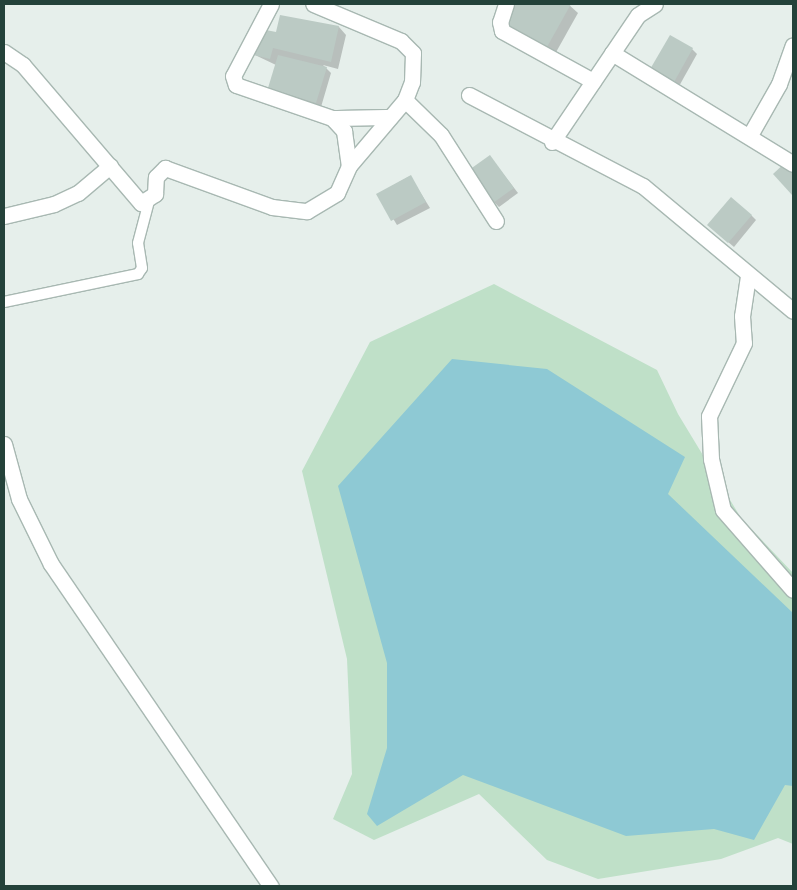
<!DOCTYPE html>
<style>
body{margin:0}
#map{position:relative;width:797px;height:890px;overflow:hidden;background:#e6efeb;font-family:Jost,sans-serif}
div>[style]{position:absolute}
.green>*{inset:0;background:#bfe0c8}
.water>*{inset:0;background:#8ec9d4}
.shadow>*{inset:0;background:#0003}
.building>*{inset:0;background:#bbcac4}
.roads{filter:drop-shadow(1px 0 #a8b8b2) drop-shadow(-1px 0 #a8b8b2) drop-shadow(0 1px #a8b8b2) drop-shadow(0 -1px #a8b8b2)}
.service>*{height:10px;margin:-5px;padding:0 5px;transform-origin:5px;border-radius:5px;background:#fff}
.minor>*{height:15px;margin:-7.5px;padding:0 7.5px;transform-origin:7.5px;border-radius:7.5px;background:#fff}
span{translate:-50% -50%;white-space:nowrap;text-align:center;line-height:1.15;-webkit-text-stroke:4px #f7fbf9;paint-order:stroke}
.frame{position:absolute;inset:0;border:5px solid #24423a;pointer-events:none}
</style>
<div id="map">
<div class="green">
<i style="clip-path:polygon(494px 284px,657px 370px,678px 414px,741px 518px,793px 573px,793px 844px,778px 838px,721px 859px,598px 879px,547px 860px,479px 794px,374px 840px,333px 819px,352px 774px,347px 659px,302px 471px,370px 342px)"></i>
</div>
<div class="water">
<i style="clip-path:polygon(452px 359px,547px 369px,685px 457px,668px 494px,793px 613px,793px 786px,785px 785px,754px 840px,714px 829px,626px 836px,463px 775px,377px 826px,367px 814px,387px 748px,387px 663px,338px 486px)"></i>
</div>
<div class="shadow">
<i style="clip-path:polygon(516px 4px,568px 4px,578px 13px,555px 54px,505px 24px)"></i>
<i style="clip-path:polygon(339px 27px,346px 35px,338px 69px,323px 65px,331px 73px,321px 107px,269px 88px,276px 65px,255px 55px,277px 34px)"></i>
<i style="clip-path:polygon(692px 49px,697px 54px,678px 88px,656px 76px)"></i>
<i style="clip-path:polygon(494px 162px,518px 193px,499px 207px,494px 202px)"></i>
<i style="clip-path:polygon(793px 169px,793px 194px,775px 174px)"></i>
<i style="clip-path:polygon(410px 176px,430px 208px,397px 225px,378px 194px)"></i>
<i style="clip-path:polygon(751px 215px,756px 220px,734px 247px,714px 230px)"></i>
</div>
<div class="building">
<i style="clip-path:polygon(514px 4px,571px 4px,547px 47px,504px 24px)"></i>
<i style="clip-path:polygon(280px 15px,339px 26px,331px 62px,273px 48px,270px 59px,254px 55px,261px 29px,276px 32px)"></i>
<i style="clip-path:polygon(670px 35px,693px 48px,673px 84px,649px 71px)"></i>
<i style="clip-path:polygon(278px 55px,327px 67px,316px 103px,268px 88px)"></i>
<i style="clip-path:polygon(490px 155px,514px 188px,493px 203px,469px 170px)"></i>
<i style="clip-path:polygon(787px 161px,793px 168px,792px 195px,773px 174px)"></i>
<i style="clip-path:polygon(411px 175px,426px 202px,391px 221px,376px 194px)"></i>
<i style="clip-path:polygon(731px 197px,752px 215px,728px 243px,707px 225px)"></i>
</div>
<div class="roads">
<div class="service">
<i style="left:4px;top:302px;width:137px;rotate:-11.8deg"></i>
<i style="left:138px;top:274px;width:7px;rotate:-56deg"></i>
<i style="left:142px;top:268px;width:25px;rotate:-99deg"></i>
<i style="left:138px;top:243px;width:43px;rotate:-75.3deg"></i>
</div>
<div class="minor">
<i style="left:271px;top:4px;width:81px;rotate:117.8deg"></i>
<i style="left:233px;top:76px;width:9px;rotate:72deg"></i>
<i style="left:236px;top:85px;width:102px;rotate:19deg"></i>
<i style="left:332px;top:118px;width:18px;rotate:47deg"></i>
<i style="left:344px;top:131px;width:35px;rotate:82deg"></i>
<i style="left:506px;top:4px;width:19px;rotate:108deg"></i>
<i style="left:500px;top:22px;width:9px;rotate:77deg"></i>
<i style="left:502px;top:31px;width:104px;rotate:28.8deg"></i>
<i style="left:4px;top:52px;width:23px;rotate:34deg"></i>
<i style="left:23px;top:65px;width:182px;rotate:49.5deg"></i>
<i style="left:141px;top:203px;width:17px;rotate:-33deg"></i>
<i style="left:155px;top:194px;width:17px;rotate:-87deg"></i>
<i style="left:156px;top:177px;width:13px;rotate:-45deg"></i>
<i style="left:165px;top:168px;width:114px;rotate:20deg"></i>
<i style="left:272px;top:207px;width:35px;rotate:7deg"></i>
<i style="left:307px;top:211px;width:35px;rotate:-31deg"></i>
<i style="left:337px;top:193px;width:30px;rotate:-66deg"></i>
<i style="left:349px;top:166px;width:87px;rotate:-49.7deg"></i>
<i style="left:405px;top:100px;width:19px;rotate:-69deg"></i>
<i style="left:412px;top:82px;width:29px;rotate:-88deg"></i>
<i style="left:413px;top:53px;width:17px;rotate:-135deg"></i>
<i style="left:401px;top:41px;width:95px;rotate:-157.2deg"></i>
<i style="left:612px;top:53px;width:212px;rotate:31.5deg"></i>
<i style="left:469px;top:95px;width:196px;rotate:27.6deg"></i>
<i style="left:643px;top:186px;width:195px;rotate:39.8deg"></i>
<i style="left:405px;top:100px;width:50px;rotate:44.2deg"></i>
<i style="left:441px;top:135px;width:102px;rotate:57.4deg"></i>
<i style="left:332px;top:118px;width:58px;rotate:-1deg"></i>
<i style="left:750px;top:135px;width:59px;rotate:-60.4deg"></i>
<i style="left:779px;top:84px;width:41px;rotate:-70.3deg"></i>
<i style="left:552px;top:142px;width:153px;rotate:-55.9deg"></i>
<i style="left:638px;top:15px;width:20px;rotate:-33deg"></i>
<i style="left:4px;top:216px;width:51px;rotate:-13.5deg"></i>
<i style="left:54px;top:204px;width:26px;rotate:-25deg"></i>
<i style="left:78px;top:193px;width:42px;rotate:-40.2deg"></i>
<i style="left:748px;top:276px;width:40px;rotate:98.5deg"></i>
<i style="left:742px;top:316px;width:27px;rotate:86deg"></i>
<i style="left:744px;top:343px;width:81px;rotate:115.6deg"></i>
<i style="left:709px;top:416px;width:43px;rotate:87.3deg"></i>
<i style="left:711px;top:459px;width:52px;rotate:76.8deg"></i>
<i style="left:723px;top:510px;width:106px;rotate:48.8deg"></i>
<i style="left:4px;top:444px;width:57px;rotate:74.7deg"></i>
<i style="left:19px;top:499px;width:72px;rotate:63.8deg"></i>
<i style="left:51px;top:564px;width:390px;rotate:55.7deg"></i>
</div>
</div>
<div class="frame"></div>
</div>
